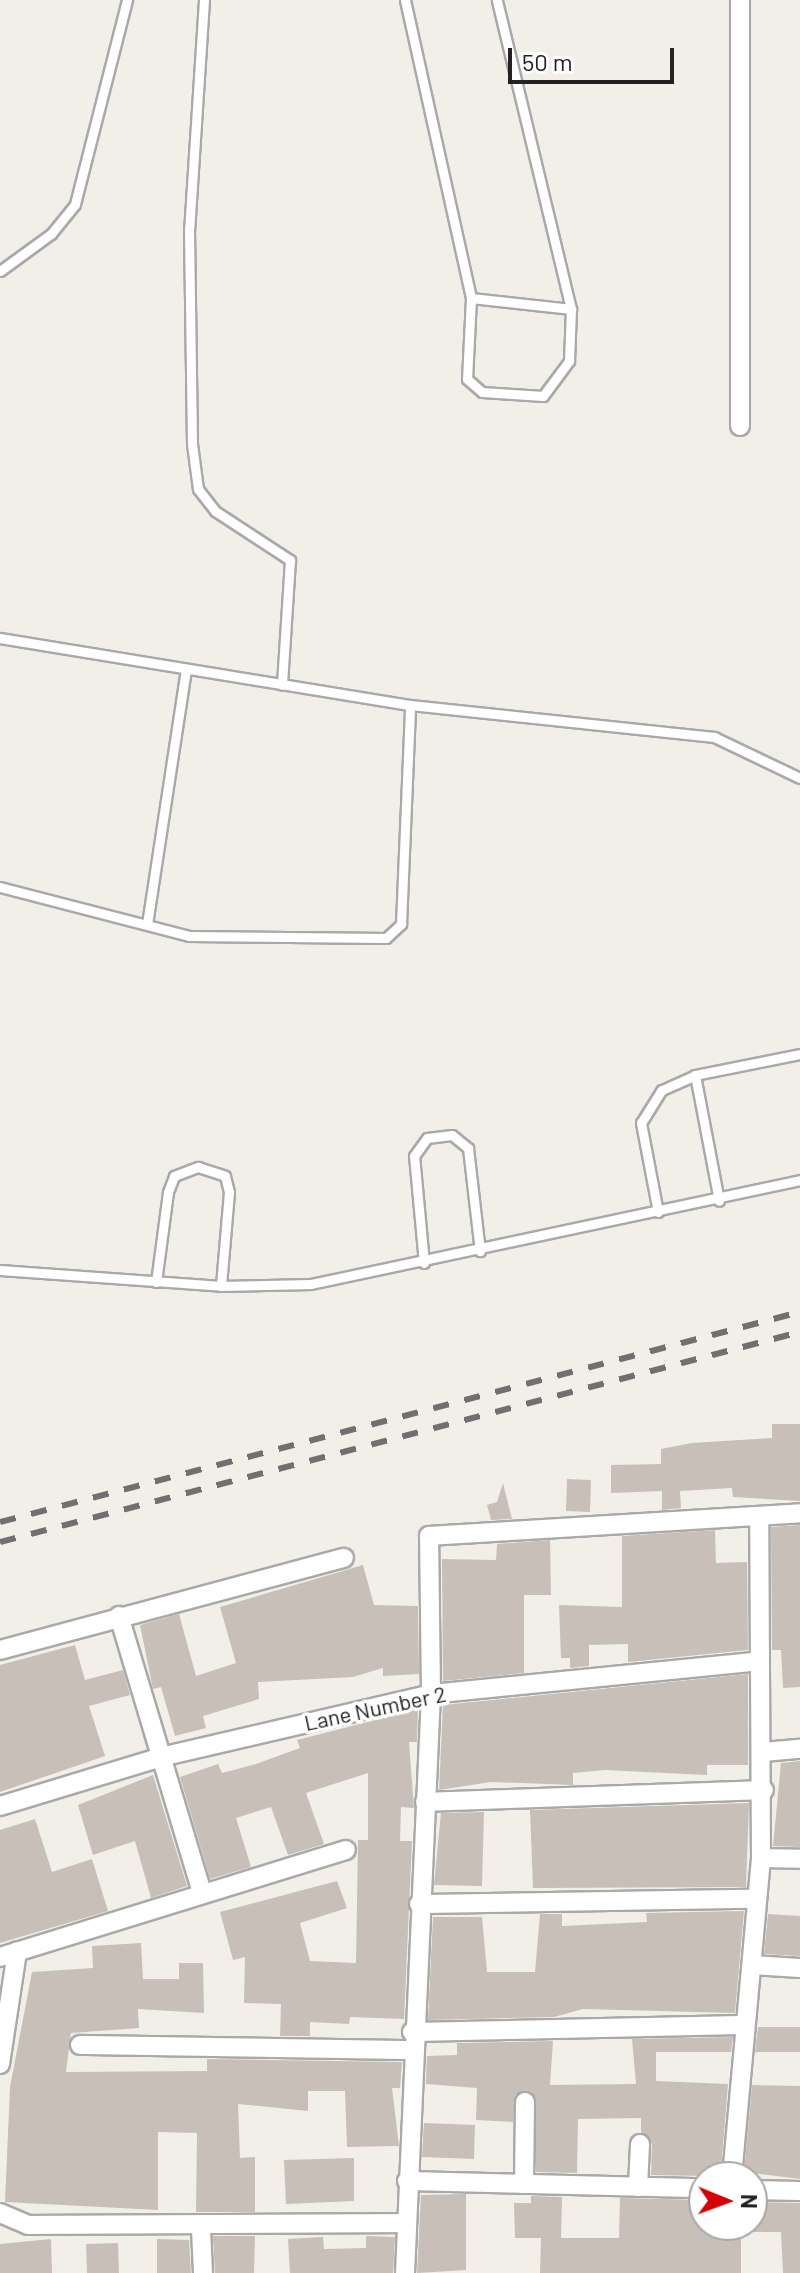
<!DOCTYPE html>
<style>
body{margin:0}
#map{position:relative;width:800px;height:2273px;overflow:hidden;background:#f2efe9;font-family:Barlow,sans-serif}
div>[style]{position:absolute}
.building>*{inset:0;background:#c7bfb8}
.roads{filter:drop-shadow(2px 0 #a9a9a9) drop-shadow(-2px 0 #a9a9a9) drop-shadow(0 2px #a9a9a9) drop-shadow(0 -2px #a9a9a9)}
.service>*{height:9px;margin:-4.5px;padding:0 4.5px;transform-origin:4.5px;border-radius:4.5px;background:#fff}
.minor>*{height:18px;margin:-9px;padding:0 9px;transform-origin:9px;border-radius:9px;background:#fff}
.rail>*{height:6px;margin-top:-3px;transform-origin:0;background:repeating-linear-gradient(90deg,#707070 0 16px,transparent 0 32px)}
span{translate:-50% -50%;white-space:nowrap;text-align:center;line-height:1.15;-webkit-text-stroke:7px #fff;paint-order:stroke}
.street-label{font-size:22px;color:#222}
.north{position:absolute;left:688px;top:2161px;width:80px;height:80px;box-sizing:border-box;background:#fff;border:2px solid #a7a7a7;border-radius:50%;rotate:91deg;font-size:22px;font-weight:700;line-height:32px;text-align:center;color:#222}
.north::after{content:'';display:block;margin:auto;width:28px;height:36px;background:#d40000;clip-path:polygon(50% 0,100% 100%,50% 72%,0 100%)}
.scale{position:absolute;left:508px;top:48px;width:166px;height:36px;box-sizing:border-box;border:4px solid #222;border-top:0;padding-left:10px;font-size:24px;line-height:28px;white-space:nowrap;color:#222;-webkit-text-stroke:6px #fff;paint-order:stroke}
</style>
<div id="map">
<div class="building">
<i style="clip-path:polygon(772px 1424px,800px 1424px,800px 1501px,733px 1497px,732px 1488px,680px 1491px,681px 1508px,662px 1510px,662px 1491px,611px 1493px,611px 1465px,661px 1464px,661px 1449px,692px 1443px,772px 1438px)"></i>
<i style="clip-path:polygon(567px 1479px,591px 1480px,590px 1512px,566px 1511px)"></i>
<i style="clip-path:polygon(503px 1483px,512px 1519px,491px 1520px,487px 1505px,497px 1502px)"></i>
<i style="clip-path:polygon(800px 1525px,800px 1687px,783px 1688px,781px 1650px,772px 1650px,771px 1527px)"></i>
<i style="clip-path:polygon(715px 1530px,716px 1563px,747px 1562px,748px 1650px,628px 1662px,628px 1644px,589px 1645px,589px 1666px,570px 1668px,570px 1658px,561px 1658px,559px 1605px,622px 1607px,622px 1536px)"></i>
<i style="clip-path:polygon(550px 1540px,551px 1595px,524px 1595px,524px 1673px,443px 1681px,442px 1559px,496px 1560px,497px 1544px)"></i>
<i style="clip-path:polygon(363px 1565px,374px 1605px,418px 1606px,419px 1674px,383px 1676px,383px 1668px,353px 1677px,258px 1682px,259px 1699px,203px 1716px,206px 1728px,175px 1736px,161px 1687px,153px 1689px,140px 1625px,179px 1614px,196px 1676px,236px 1663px,220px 1607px)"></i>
<i style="clip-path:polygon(75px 1645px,85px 1680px,123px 1670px,130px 1695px,89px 1706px,105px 1756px,0 1792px,0 1665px)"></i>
<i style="clip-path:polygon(748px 1674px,748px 1765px,707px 1765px,707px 1775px,605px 1770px,573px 1773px,573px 1785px,491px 1782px,439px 1790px,443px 1705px)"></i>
<i style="clip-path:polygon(418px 1709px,417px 1742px,409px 1742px,414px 1808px,401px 1807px,400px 1841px,412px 1841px,404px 2019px,350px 2017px,349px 2024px,310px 2022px,310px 2036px,280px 2036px,281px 2004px,244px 2003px,245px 1957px,233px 1960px,220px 1912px,337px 1881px,347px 1908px,300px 1923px,310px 1961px,356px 1963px,358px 1840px,368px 1840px,368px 1773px,306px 1793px,324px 1844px,288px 1855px,271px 1807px,236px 1818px,251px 1867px,210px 1879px,180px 1777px,218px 1764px,222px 1773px,256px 1764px,300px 1748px,297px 1740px)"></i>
<i style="clip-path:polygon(800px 1761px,800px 1847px,773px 1846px,781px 1763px)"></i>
<i style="clip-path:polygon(153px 1775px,187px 1886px,151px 1898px,135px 1841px,93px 1855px,78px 1805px)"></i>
<i style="clip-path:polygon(749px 1803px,746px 1887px,533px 1888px,530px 1810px)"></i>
<i style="clip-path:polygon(484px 1812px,482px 1886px,434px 1885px,441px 1813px)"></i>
<i style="clip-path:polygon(35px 1819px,52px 1872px,92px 1859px,108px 1911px,0 1943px,0 1830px)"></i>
<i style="clip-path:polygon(744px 1911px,735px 2013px,583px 2009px,554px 2017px,428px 2020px,433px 1917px,482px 1917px,487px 1972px,535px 1972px,540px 1914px,562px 1914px,562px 1926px,647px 1922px,646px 1913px)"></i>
<i style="clip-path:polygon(768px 1914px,800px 1916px,800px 1956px,764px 1954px)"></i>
<i style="clip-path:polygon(141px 1943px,143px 1979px,179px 1979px,179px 1963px,203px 1963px,204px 2013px,138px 2009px,139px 2028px,71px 2033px,66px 2072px,207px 2071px,207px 2059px,402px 2062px,400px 2088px,392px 2088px,399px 2146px,347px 2147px,345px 2091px,308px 2091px,308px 2111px,238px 2104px,240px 2158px,255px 2157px,255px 2212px,196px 2212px,197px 2133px,158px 2132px,158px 2210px,5px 2202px,10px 2087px,32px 1972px,93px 1968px,92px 1946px)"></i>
<i style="clip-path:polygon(758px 2027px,800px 2027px,800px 2052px,755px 2052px)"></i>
<i style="clip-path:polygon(733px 2037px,731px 2052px,656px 2052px,656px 2081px,728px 2084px,721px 2170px,704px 2169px,704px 2176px,651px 2175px,652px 2144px,641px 2132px,641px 2118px,578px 2119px,577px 2173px,536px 2172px,532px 2092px,515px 2095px,513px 2122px,476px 2120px,477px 2088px,426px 2084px,427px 2056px,457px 2055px,457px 2043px,553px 2041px,550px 2085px,636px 2084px,632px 2039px)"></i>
<i style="clip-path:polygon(752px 2085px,800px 2086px,800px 2179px,744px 2172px)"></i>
<i style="clip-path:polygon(424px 2123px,475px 2125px,474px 2159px,422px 2157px)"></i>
<i style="clip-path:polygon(354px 2158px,354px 2201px,286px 2204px,284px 2160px)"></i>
<i style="clip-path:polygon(466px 2194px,466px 2270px,417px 2273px,421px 2195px)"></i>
<i style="clip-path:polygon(531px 2196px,562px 2197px,561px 2238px,619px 2238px,620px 2198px,704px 2200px,704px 2225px,741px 2225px,741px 2273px,540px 2273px,541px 2238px,515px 2238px,514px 2203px,531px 2203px)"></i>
<i style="clip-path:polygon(752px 2202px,800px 2203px,800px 2273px,783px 2273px,781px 2232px,752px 2232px)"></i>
<i style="clip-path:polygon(213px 2236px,255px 2236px,254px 2273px,215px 2273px)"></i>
<i style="clip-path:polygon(366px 2236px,395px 2237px,393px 2273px,290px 2273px,288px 2239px,323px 2237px,324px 2249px,366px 2248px)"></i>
<i style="clip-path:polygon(51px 2239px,52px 2273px,0 2273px,0 2244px)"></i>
<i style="clip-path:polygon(157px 2239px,189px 2240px,191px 2273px,157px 2273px)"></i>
<i style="clip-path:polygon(118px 2243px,119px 2273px,87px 2273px,86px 2244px)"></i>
</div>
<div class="roads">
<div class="service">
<i style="left:204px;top:0;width:229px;rotate:93.7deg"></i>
<i style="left:189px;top:229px;width:215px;rotate:89.2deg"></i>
<i style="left:192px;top:444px;width:45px;rotate:82.4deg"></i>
<i style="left:198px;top:489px;width:28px;rotate:52deg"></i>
<i style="left:215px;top:511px;width:90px;rotate:33.2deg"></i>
<i style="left:290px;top:560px;width:125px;rotate:93.7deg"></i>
<i style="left:405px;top:0;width:305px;rotate:77.5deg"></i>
<i style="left:471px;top:298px;width:81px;rotate:92.8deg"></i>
<i style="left:467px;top:379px;width:20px;rotate:41deg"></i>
<i style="left:482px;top:392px;width:61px;rotate:3.8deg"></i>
<i style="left:543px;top:396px;width:44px;rotate:-53.4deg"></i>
<i style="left:569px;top:361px;width:52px;rotate:-87.8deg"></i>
<i style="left:571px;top:309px;width:318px;rotate:-103.5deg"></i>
<i style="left:0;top:271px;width:63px;rotate:-36deg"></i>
<i style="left:51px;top:234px;width:38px;rotate:-51deg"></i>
<i style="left:75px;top:204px;width:211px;rotate:-75.7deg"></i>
<i style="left:471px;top:298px;width:101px;rotate:6.3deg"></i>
<i style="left:0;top:638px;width:415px;rotate:9.3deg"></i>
<i style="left:410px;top:705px;width:306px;rotate:6deg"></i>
<i style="left:714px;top:737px;width:95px;rotate:25.5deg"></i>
<i style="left:0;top:887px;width:195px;rotate:14.5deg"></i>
<i style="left:189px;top:936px;width:197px;rotate:0.6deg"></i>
<i style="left:386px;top:938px;width:21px;rotate:-43deg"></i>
<i style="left:401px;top:924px;width:219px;rotate:-87.6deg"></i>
<i style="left:147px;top:924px;width:257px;rotate:-81.3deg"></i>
<i style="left:695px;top:1075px;width:107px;rotate:-11.3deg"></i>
<i style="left:658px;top:1212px;width:91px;rotate:-100.8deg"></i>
<i style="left:641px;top:1123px;width:39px;rotate:-58deg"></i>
<i style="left:662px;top:1090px;width:36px;rotate:-24deg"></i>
<i style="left:695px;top:1075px;width:128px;rotate:79.2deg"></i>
<i style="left:424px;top:1263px;width:107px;rotate:-95.3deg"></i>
<i style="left:414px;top:1156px;width:22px;rotate:-54deg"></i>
<i style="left:427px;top:1138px;width:25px;rotate:-7deg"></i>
<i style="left:452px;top:1135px;width:21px;rotate:39deg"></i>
<i style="left:468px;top:1148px;width:104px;rotate:83.4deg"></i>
<i style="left:0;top:1270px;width:222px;rotate:4.1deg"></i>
<i style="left:221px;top:1286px;width:90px;rotate:-1.3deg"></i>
<i style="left:311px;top:1284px;width:500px;rotate:-12deg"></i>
<i style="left:156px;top:1282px;width:91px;rotate:-82.4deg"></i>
<i style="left:168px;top:1192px;width:17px;rotate:-69deg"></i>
<i style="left:174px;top:1176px;width:26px;rotate:-21deg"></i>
<i style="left:198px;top:1167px;width:28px;rotate:18deg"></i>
<i style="left:225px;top:1176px;width:16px;rotate:76deg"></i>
<i style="left:229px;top:1192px;width:94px;rotate:94.9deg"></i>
</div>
<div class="minor">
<i style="left:740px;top:0;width:426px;rotate:90deg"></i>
<i style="left:119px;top:1616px;width:286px;rotate:73.3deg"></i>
<i style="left:0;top:1650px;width:356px;rotate:-15deg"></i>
<i style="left:763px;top:1752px;width:37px;rotate:-5deg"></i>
<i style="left:425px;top:1802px;width:339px;rotate:-2deg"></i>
<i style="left:0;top:1806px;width:168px;rotate:-16.9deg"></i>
<i style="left:161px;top:1757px;width:277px;rotate:-13.1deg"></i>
<i style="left:431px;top:1694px;width:330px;rotate:-5.7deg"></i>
<i style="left:761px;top:1858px;width:39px;rotate:1deg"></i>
<i style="left:419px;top:1904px;width:337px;rotate:-0.9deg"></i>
<i style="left:0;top:1957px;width:362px;rotate:-17.2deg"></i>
<i style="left:752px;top:1965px;width:48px;rotate:3.6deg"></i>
<i style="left:412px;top:2032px;width:332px;rotate:-1.2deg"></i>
<i style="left:80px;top:2045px;width:330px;rotate:0.9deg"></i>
<i style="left:0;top:2064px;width:114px;rotate:-81.4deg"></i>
<i style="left:732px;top:2177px;width:320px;rotate:-84.8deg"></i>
<i style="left:761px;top:1858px;width:341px;rotate:-90.3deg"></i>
<i style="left:407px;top:2181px;width:297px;rotate:1.4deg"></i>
<i style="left:524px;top:2184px;width:82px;rotate:-89.3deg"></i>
<i style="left:638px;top:2187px;width:43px;rotate:-87.3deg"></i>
<i style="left:752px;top:2190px;width:48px;rotate:1.2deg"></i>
<i style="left:0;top:2213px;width:30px;rotate:23deg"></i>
<i style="left:28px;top:2225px;width:379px;rotate:-0.3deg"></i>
<i style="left:201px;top:2229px;width:44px;rotate:87.4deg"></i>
<i style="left:405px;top:2273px;width:580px;rotate:-87.43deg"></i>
<i style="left:431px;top:1694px;width:158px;rotate:-90.7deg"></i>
<i style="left:429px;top:1536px;width:372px;rotate:-3.5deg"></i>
</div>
</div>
<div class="rail">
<i style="left:0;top:1522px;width:827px;rotate:-14.71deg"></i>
<i style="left:0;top:1542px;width:827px;rotate:-14.71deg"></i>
</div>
<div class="street-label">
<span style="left:375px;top:1708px;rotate:-12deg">Lane Number 2</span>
</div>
<div class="north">N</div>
<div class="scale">50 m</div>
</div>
